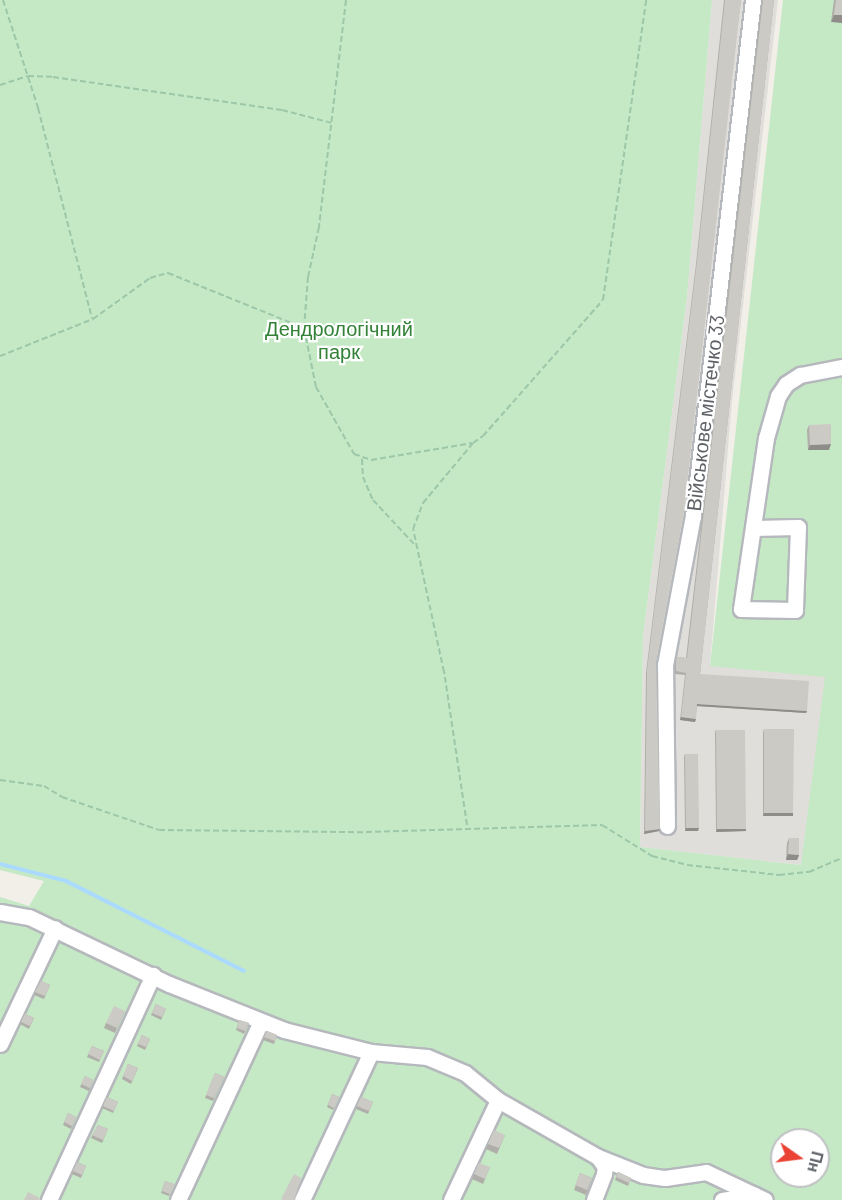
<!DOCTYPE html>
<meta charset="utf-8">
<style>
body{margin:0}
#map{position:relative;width:842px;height:1200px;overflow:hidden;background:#f1efe8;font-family:Barlow,sans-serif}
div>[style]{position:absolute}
.industrial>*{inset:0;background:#e0deda}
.green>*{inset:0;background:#c5e8c5}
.stream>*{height:4px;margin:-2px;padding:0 2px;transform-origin:2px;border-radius:2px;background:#aadaff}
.path>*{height:2px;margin-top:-1px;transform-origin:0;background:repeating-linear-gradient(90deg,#9cc7a9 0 6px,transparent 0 9px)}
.roads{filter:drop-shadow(2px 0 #b5b8bc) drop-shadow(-2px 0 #b5b8bc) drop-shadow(0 2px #b5b8bc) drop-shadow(0 -2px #b5b8bc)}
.minor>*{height:15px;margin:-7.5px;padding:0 7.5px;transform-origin:7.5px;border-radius:7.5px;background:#fff}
.wall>*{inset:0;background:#afaea9}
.shaded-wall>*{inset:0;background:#8f8d8a}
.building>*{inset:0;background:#cccac5}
span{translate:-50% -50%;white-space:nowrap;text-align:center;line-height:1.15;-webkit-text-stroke:4.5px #fff;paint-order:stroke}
.park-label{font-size:20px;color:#348238}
.street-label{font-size:20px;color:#5f6368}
.north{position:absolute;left:770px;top:1128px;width:60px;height:60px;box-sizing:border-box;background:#fff;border:2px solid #bfc1c3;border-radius:50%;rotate:104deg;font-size:16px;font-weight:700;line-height:24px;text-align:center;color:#5f6368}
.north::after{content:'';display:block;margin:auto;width:21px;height:27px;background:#ea4335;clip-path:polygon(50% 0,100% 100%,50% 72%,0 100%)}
</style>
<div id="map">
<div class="industrial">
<i style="clip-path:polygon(712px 0,778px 0,732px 401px,710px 665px,826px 676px,802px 865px,640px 847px,643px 636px,687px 297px)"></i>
</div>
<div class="green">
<i style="clip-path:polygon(evenodd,0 0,712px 0,687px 297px,643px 636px,640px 847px,801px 865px,825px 677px,710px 666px,783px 0,842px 0,842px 1200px,0 1200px,0 897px,29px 906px,44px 881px,0 870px,0 0,782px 1140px,818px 1140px,818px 1176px,782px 1176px,782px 1140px)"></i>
</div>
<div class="stream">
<i style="left:0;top:864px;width:68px;rotate:14.4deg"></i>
<i style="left:66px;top:881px;width:199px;rotate:26.8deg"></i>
</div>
<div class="path">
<i style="left:3px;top:0;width:114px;rotate:72deg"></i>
<i style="left:38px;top:108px;width:217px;rotate:75.6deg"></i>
<i style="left:346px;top:0;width:229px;rotate:96.8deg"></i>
<i style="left:319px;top:227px;width:51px;rotate:102.4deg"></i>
<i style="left:308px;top:277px;width:51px;rotate:94.5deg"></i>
<i style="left:304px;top:328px;width:60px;rotate:78.5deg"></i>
<i style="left:316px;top:387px;width:77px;rotate:60.4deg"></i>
<i style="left:354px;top:454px;width:18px;rotate:19deg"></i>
<i style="left:371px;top:460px;width:103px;rotate:-9.5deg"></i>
<i style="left:473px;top:443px;width:12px;rotate:-35deg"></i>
<i style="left:483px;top:436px;width:181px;rotate:-48.6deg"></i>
<i style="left:603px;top:300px;width:303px;rotate:-81.8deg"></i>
<i style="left:0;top:85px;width:29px;rotate:-18deg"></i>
<i style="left:28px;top:76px;width:25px;rotate:2deg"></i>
<i style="left:53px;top:77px;width:231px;rotate:8.2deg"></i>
<i style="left:282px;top:110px;width:52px;rotate:14.6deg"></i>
<i style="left:0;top:356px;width:100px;rotate:-21.7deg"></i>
<i style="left:93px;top:319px;width:70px;rotate:-35.7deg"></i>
<i style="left:150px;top:278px;width:19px;rotate:-16deg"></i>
<i style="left:168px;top:273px;width:147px;rotate:22deg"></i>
<i style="left:362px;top:459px;width:18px;rotate:87deg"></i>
<i style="left:363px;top:477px;width:25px;rotate:67deg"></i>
<i style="left:373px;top:500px;width:62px;rotate:47deg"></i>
<i style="left:0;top:780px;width:44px;rotate:7.8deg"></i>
<i style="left:44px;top:786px;width:21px;rotate:31deg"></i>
<i style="left:62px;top:797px;width:102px;rotate:18.8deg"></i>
<i style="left:159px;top:830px;width:207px;rotate:0.6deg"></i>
<i style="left:366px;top:832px;width:236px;rotate:-1.7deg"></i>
<i style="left:602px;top:825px;width:59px;rotate:31.8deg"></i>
<i style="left:652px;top:856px;width:36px;rotate:14deg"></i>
<i style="left:687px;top:865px;width:93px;rotate:6.2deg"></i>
<i style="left:779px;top:875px;width:30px;rotate:-6deg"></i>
<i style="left:809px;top:872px;width:36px;rotate:-23deg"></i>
<i style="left:467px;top:825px;width:155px;rotate:-98.5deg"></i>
<i style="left:444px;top:672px;width:146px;rotate:-102.2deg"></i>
<i style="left:413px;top:529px;width:28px;rotate:-69deg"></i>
<i style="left:423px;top:503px;width:78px;rotate:-50.2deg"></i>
</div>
<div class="roads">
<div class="minor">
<i style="left:753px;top:528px;width:45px;rotate:-1.3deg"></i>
<i style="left:798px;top:527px;width:83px;rotate:92.1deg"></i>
<i style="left:795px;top:610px;width:54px;rotate:-178.9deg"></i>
<i style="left:741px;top:609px;width:173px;rotate:-81.7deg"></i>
<i style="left:766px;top:438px;width:44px;rotate:-74.1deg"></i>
<i style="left:778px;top:396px;width:14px;rotate:-56deg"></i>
<i style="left:786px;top:384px;width:17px;rotate:-33deg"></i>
<i style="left:800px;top:375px;width:43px;rotate:-10.8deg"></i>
<i style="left:667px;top:826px;width:161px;rotate:-90.7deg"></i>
<i style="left:665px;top:665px;width:152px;rotate:-79.4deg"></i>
<i style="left:693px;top:516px;width:519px;rotate:-83.37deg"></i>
<i style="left:0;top:912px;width:29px;rotate:10deg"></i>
<i style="left:29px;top:917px;width:155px;rotate:25.6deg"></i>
<i style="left:169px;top:984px;width:124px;rotate:21.8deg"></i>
<i style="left:284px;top:1030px;width:90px;rotate:14.2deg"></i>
<i style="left:371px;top:1052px;width:56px;rotate:5.1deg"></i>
<i style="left:427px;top:1057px;width:41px;rotate:22.8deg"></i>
<i style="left:465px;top:1073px;width:43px;rotate:39.3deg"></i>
<i style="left:498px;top:1100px;width:115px;rotate:29.7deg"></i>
<i style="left:598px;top:1157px;width:48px;rotate:21.8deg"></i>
<i style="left:643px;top:1175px;width:22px;rotate:8deg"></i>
<i style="left:665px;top:1178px;width:41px;rotate:-8.3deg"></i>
<i style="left:706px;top:1172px;width:65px;rotate:25.4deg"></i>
<i style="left:0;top:1044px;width:128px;rotate:-64.6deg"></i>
<i style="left:49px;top:1200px;width:248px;rotate:-65.2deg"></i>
<i style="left:178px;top:1200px;width:197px;rotate:-65.1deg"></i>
<i style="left:302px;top:1200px;width:163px;rotate:-65deg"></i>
<i style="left:451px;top:1200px;width:110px;rotate:-64.8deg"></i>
<i style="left:594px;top:1200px;width:28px;rotate:-69deg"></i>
<i style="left:604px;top:1174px;width:7px;rotate:-82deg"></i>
<i style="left:605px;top:1167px;width:12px;rotate:-125deg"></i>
<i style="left:722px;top:1200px;width:33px;rotate:-9deg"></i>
</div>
</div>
<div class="wall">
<i style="clip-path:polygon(724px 0,741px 0,656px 661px,659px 831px,644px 834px,646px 673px,696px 264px)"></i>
<i style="clip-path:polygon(762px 0,774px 0,700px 674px,807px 711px,806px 713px,697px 706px,695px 722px,680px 720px,685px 675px,675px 674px,675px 666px,677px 657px,686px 658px)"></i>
<i style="clip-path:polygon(834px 0,842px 0,831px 22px)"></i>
<i style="clip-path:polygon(809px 425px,829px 450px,808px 450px,807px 430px)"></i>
<i style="clip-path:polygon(764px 729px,793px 816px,763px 816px,763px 732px)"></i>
<i style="clip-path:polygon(716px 730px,746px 831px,716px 832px,715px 732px)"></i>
<i style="clip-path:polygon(685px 754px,698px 831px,685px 831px,684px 756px)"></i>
<i style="clip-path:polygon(789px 838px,799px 855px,797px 860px,786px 860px,787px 843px)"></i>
<i style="clip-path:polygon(41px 981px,50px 985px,44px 999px,34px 995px)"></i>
<i style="clip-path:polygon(156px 1004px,166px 1009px,161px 1020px,151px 1015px)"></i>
<i style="clip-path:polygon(125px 1011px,115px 1033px,104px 1028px,106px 1023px)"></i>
<i style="clip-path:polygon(25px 1014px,34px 1018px,29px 1029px,20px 1024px)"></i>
<i style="clip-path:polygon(239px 1020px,249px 1023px,244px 1034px,236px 1030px)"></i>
<i style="clip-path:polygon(267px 1031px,277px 1035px,274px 1044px,263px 1040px)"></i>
<i style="clip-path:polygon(142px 1035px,150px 1039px,145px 1050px,137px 1046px)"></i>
<i style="clip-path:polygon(92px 1046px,104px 1051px,99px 1062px,87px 1057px)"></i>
<i style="clip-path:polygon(128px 1064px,138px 1068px,131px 1084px,122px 1079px)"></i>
<i style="clip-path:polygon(215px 1073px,224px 1077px,213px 1101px,205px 1098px)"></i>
<i style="clip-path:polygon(85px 1076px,93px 1080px,89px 1091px,80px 1087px)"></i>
<i style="clip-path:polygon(332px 1094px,339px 1097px,333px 1110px,327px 1107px)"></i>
<i style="clip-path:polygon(107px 1097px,118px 1102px,113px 1113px,102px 1108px)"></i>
<i style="clip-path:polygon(361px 1097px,373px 1102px,368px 1114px,356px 1109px)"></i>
<i style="clip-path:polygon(68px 1113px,76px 1117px,71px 1129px,63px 1125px)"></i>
<i style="clip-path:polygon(98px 1125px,108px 1129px,102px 1143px,91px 1138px)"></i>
<i style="clip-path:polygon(505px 1135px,497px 1154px,486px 1149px,488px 1144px)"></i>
<i style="clip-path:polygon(77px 1162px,86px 1166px,81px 1178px,72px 1174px)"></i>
<i style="clip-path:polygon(490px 1167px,483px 1184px,472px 1179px,474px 1174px)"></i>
<i style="clip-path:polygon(618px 1172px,631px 1178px,628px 1186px,615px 1180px)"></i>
<i style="clip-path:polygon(580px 1173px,592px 1178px,586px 1195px,574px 1190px)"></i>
<i style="clip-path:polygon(165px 1181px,174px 1184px,169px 1196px,161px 1193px)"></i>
</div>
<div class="shaded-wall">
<i style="clip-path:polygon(834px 15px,842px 15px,842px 23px,831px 22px)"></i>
<i style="clip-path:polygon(831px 444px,829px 450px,808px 450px,810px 445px)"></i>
<i style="clip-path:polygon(697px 704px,807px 711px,806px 713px,696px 706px)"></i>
<i style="clip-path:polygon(681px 717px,696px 719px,695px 722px,680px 720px)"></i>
<i style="clip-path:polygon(764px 813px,793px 813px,793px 816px,763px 816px)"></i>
<i style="clip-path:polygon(686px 828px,699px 828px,698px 831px,685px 831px)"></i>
<i style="clip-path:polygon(660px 829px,659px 831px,644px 834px,645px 831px)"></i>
<i style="clip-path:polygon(717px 829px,746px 829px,746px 831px,716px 832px)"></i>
<i style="clip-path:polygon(788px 854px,799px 855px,797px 860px,786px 860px)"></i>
</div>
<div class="building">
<i style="clip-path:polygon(725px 0,741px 0,684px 512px,656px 661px,660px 829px,645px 831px,647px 670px,697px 261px)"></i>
<i style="clip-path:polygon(763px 0,774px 0,700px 674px,809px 681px,807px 711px,697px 704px,696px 719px,681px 717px,686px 673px,676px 671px,676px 663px,677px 657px,687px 658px)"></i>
<i style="clip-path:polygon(836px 0,842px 0,842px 15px,834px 15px)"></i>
<i style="clip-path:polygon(831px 424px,831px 444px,810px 445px,809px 425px)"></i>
<i style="clip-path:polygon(764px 729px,794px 729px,793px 813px,764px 813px)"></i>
<i style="clip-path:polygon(716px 730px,745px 730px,746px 829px,717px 829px)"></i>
<i style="clip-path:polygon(685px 754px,698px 754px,699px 828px,686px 828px)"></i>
<i style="clip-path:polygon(789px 838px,799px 838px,799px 855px,788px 854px)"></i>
<i style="clip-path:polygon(41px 981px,50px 985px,45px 996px,35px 992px)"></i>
<i style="clip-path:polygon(156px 1004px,166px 1009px,162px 1017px,152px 1013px)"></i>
<i style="clip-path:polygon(114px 1006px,125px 1011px,117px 1028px,106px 1023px)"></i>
<i style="clip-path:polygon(25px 1014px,34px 1018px,30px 1026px,21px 1022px)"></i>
<i style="clip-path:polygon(239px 1020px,249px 1023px,245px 1031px,237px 1028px)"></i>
<i style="clip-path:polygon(267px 1031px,277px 1035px,275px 1041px,264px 1037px)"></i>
<i style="clip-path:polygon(142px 1035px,150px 1039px,146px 1047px,138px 1044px)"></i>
<i style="clip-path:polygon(92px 1046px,104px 1051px,100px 1060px,88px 1054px)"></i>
<i style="clip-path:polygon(128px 1064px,138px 1068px,132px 1081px,123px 1076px)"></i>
<i style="clip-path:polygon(215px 1073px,224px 1077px,214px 1098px,206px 1095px)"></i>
<i style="clip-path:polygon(85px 1076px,93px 1080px,90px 1088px,81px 1084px)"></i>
<i style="clip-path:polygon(332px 1094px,339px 1097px,334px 1108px,328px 1105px)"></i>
<i style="clip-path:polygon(107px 1097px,118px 1102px,114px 1111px,103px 1106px)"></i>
<i style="clip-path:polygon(361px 1097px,373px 1102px,369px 1111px,357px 1106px)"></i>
<i style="clip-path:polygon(68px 1113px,76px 1117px,72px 1126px,64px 1122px)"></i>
<i style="clip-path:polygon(98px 1125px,108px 1129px,103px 1140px,92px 1135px)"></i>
<i style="clip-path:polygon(494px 1130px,505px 1135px,499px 1148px,488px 1144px)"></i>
<i style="clip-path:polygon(77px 1162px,86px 1166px,82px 1175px,73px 1171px)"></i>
<i style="clip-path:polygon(479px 1163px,490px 1167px,485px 1179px,474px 1174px)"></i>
<i style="clip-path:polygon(618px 1172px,631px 1178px,629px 1183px,616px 1177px)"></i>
<i style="clip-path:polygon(580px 1173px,592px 1178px,587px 1190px,575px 1185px)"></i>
<i style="clip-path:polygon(294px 1174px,301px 1178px,294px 1200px,284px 1200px,281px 1199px)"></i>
<i style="clip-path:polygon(165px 1181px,174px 1184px,170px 1194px,162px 1191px)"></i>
<i style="clip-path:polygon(28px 1192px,40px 1198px,39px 1200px,24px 1200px)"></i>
</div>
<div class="park-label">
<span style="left:339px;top:340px">Дендрологічний<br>парк</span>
</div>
<div class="street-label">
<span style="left:705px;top:413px;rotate:-83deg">Військове містечко 33</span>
</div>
<div class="north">Пн</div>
</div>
